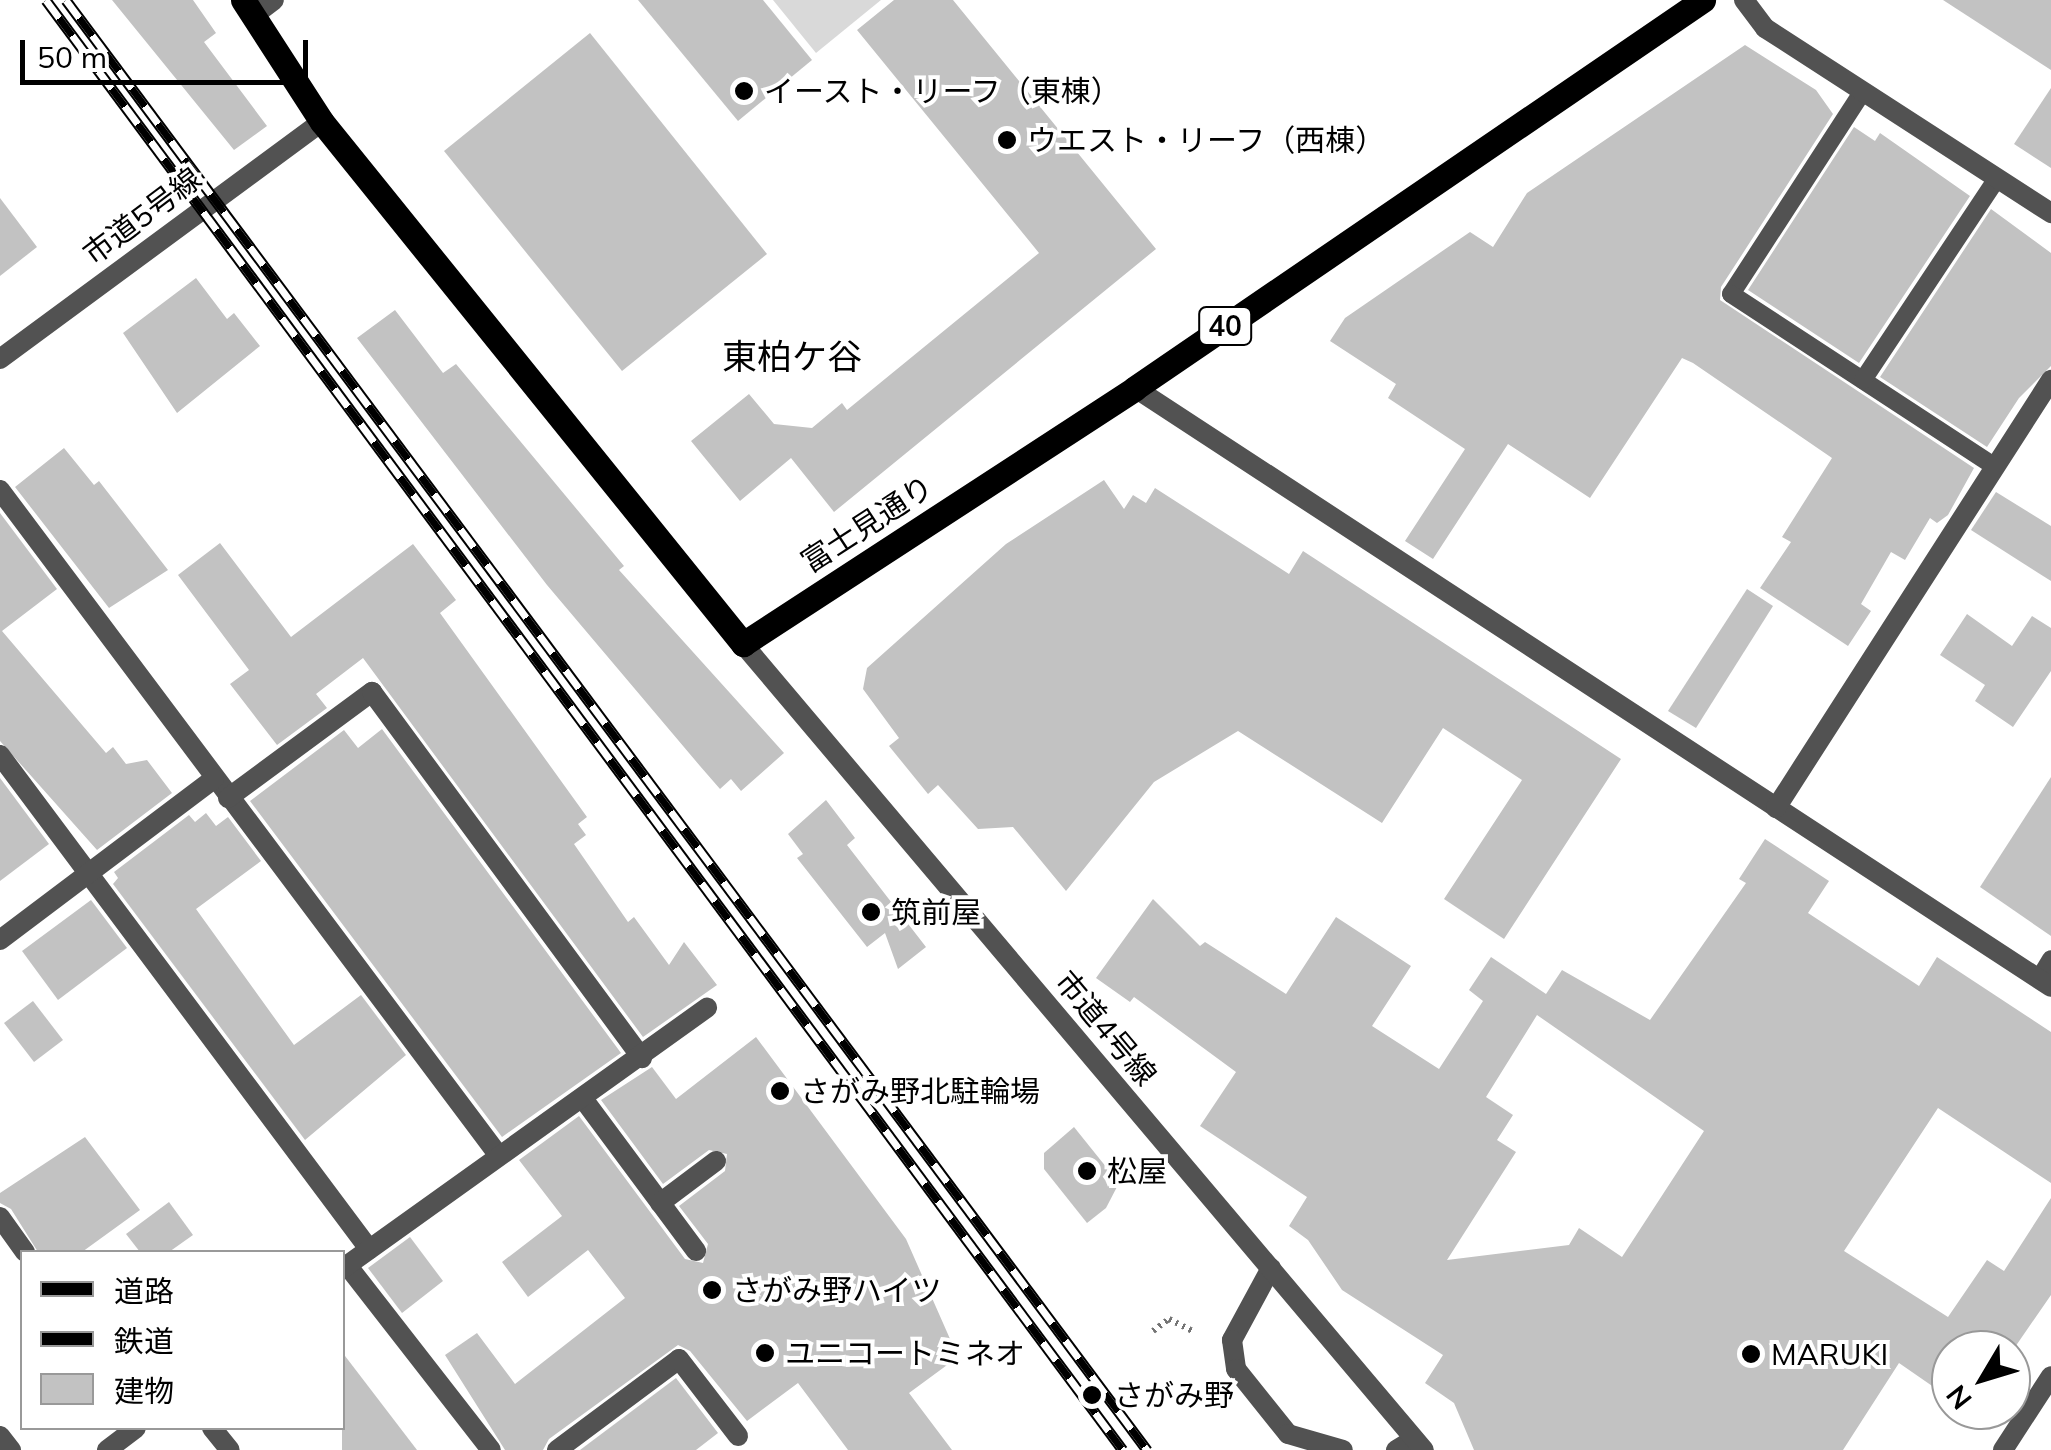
<!DOCTYPE html>
<meta charset="utf-8">
<style>
body{margin:0}
#map{position:relative;width:2051px;height:1450px;overflow:hidden;background:#fff;font-family:Mulish,"Noto Sans JP",sans-serif}
div>[style]{position:absolute}
.green>*{inset:0;background:#d9d9d9}
.building>*{inset:0;background:#c2c2c2}
.path>*{height:6px;margin-top:-3px;transform-origin:0;background:repeating-linear-gradient(90deg,#747474 0 2.5px,transparent 0 7.5px)}
.service>*{height:18px;margin:-9px;padding:0 9px;transform-origin:9px;border-radius:9px;background:#525252}
.minor>*{height:20px;margin:-10px;padding:0 10px;transform-origin:10px;border-radius:10px;background:#525252}
.tertiary>*{height:20px;margin:-10px;padding:0 10px;transform-origin:10px;border-radius:10px;background:#525252}
.primary>*{height:25px;margin:-12.5px;padding:0 12.5px;transform-origin:12.5px;border-radius:12.5px;background:#000}
.rail>*{height:11px;margin-top:-5.5px;transform-origin:0;background:repeating-linear-gradient(90deg,#fff 0 22px,#000 0 44px);box-sizing:border-box;border-block:2px solid #000}
.dots>*{width:28px;height:28px;translate:-50% -50%;box-sizing:border-box;border:5px solid #fff;border-radius:50%}
span{translate:-50% -50%;white-space:nowrap;text-align:center;line-height:1.15;-webkit-text-stroke:8px #fff;paint-order:stroke}
.shield-label span{padding:2px 8px;background:#fff;border:2px solid;border-radius:8px;-webkit-text-stroke-width:0}
.shield-label{font-size:28px;color:#000;font-weight:700}
.poi-label{font-size:30px;color:#000}
.left{translate:0 -50%;text-align:left}
.street-label{font-size:30px;color:#000}
.quarter-label{font-size:35px;color:#000}
.legend{position:absolute;left:20px;top:1250px;width:325px;height:180px;box-sizing:border-box;background:#fff;border:2px solid #999;margin:0;padding:12px 18px;list-style:none;font-size:30px;color:#000}
.legend li{display:flex;align-items:center;gap:20px;height:50px}
.legend b{width:50px;border:2px solid #999}
.north{position:absolute;left:1931px;top:1330px;width:100px;height:100px;box-sizing:border-box;background:#fff;border:2px solid #999;border-radius:50%;rotate:232deg;font-size:28px;font-weight:700;line-height:40px;text-align:center;color:#000}
.north::after{content:'';display:block;margin:auto;width:35px;height:45px;background:#000;clip-path:polygon(50% 0,100% 100%,50% 72%,0 100%)}
.scale{position:absolute;left:20px;top:40px;width:288px;height:45px;box-sizing:border-box;border:5px solid #000;border-top:0;padding-left:12px;font-size:30px;line-height:35px;white-space:nowrap;color:#000;-webkit-text-stroke:8px #fff;paint-order:stroke}
</style>
<div id="map">
<div class="green">
<i style="clip-path:polygon(773px 0,881px 0,816px 53px)"></i>
</div>
<div class="building">
<i style="clip-path:polygon(112px 0,193px 0,216px 33px,204px 42px,267px 126px,234px 150px)"></i>
<i style="clip-path:polygon(638px 0,763px 0,812px 60px,738px 121px)"></i>
<i style="clip-path:polygon(894px 0,953px 0,1156px 249px,834px 512px,791px 458px,740px 501px,691px 441px,749px 394px,774px 424px,812px 428px,842px 403px,847px 410px,1039px 253px,857px 30px)"></i>
<i style="clip-path:polygon(1943px 0,2051px 0,2051px 70px)"></i>
<i style="clip-path:polygon(590px 33px,767px 254px,622px 371px,444px 151px)"></i>
<i style="clip-path:polygon(1745px 45px,1816px 90px,1833px 114px,1721px 287px,1720px 300px,1974px 468px,1948px 515px,1937px 523px,1930px 518px,1905px 560px,1891px 552px,1861px 604px,1871px 611px,1848px 646px,1760px 588px,1791px 542px,1782px 537px,1832px 458px,1693px 363px,1682px 358px,1590px 498px,1508px 444px,1433px 559px,1405px 541px,1465px 449px,1388px 398px,1396px 384px,1330px 341px,1345px 318px,1470px 232px,1493px 247px,1527px 193px)"></i>
<i style="clip-path:polygon(2051px 88px,2051px 168px,2014px 144px)"></i>
<i style="clip-path:polygon(1854px 127px,1875px 141px,1880px 133px,1970px 196px,1859px 363px,1748px 290px)"></i>
<i style="clip-path:polygon(0 198px,37px 247px,0 276px)"></i>
<i style="clip-path:polygon(1991px 209px,2051px 253px,2051px 366px,2019px 398px,1987px 447px,1880px 377px)"></i>
<i style="clip-path:polygon(196px 278px,227px 319px,234px 313px,260px 346px,177px 413px,123px 333px)"></i>
<i style="clip-path:polygon(395px 310px,443px 373px,456px 364px,624px 566px,619px 570px,784px 753px,741px 791px,731px 779px,720px 789px,700px 766px,547px 585px,357px 338px)"></i>
<i style="clip-path:polygon(64px 448px,94px 485px,99px 481px,168px 570px,109px 608px,15px 487px)"></i>
<i style="clip-path:polygon(1104px 480px,1124px 509px,1133px 495px,1146px 503px,1155px 488px,1289px 574px,1303px 551px,1621px 759px,1504px 939px,1444px 899px,1522px 780px,1443px 728px,1382px 823px,1238px 731px,1154px 782px,1066px 891px,1013px 827px,978px 829px,938px 785px,928px 794px,889px 746px,899px 738px,863px 689px,867px 668px,1006px 544px)"></i>
<i style="clip-path:polygon(1996px 492px,2051px 526px,2051px 581px,1971px 530px)"></i>
<i style="clip-path:polygon(0 513px,57px 589px,2px 631px,106px 753px,113px 747px,126px 764px,147px 760px,172px 793px,97px 850px,0 741px)"></i>
<i style="clip-path:polygon(220px 543px,291px 637px,413px 544px,456px 600px,440px 613px,587px 817px,578px 824px,586px 835px,574px 844px,628px 922px,634px 917px,669px 965px,684px 942px,717px 985px,643px 1037px,363px 658px,316px 694px,327px 708px,277px 745px,230px 684px,249px 670px,178px 575px)"></i>
<i style="clip-path:polygon(1747px 589px,1773px 606px,1696px 728px,1668px 711px)"></i>
<i style="clip-path:polygon(1967px 614px,2012px 646px,2032px 616px,2051px 628px,2051px 671px,2013px 727px,1975px 701px,1985px 685px,1940px 655px)"></i>
<i style="clip-path:polygon(382px 729px,621px 1053px,502px 1137px,250px 801px,344px 730px,358px 748px)"></i>
<i style="clip-path:polygon(2051px 777px,2051px 936px,1980px 887px)"></i>
<i style="clip-path:polygon(0 778px,49px 844px,0 881px)"></i>
<i style="clip-path:polygon(826px 800px,855px 838px,847px 845px,926px 947px,898px 969px,885px 933px,867px 947px,797px 858px,803px 854px,788px 834px)"></i>
<i style="clip-path:polygon(206px 813px,216px 826px,228px 817px,261px 861px,196px 909px,294px 1045px,361px 995px,406px 1055px,305px 1140px,113px 884px,118px 878px,114px 872px,189px 815px,195px 822px)"></i>
<i style="clip-path:polygon(evenodd,1765px 839px,1829px 881px,1808px 913px,1919px 986px,1937px 957px,2051px 1032px,2051px 1183px,1938px 1108px,1844px 1251px,1948px 1317px,1987px 1260px,2004px 1271px,2051px 1198px,2051px 1295px,2013px 1350px,1951px 1350px,1951px 1399px,1899px 1363px,1843px 1450px,1474px 1450px,1454px 1403px,1425px 1383px,1443px 1355px,1342px 1290px,1308px 1240px,1289px 1226px,1307px 1197px,1200px 1126px,1236px 1072px,1134px 997px,1130px 1002px,1096px 978px,1153px 899px,1200px 946px,1205px 942px,1286px 994px,1336px 917px,1411px 966px,1372px 1026px,1439px 1069px,1483px 1001px,1469px 990px,1491px 957px,1546px 994px,1562px 970px,1650px 1020px,1746px 883px,1739px 879px,1765px 839px,1537px 1015px,1704px 1131px,1622px 1257px,1579px 1228px,1569px 1245px,1447px 1260px,1516px 1152px,1497px 1140px,1513px 1115px,1486px 1097px,1537px 1015px)"></i>
<i style="clip-path:polygon(91px 900px,127px 948px,58px 1000px,22px 951px)"></i>
<i style="clip-path:polygon(33px 1001px,63px 1040px,34px 1062px,4px 1023px)"></i>
<i style="clip-path:polygon(756px 1037px,906px 1239px,958px 1357px,909px 1393px,952px 1450px,848px 1450px,798px 1383px,747px 1421px,690px 1351px,678px 1345px,549px 1439px,543px 1450px,505px 1450px,445px 1355px,477px 1333px,515px 1384px,625px 1298px,588px 1250px,528px 1297px,502px 1262px,562px 1216px,519px 1160px,579px 1116px,685px 1259px,703px 1263px,708px 1244px,679px 1206px,725px 1171px,727px 1154px,709px 1150px,663px 1184px,601px 1100px,652px 1067px,676px 1099px)"></i>
<i style="clip-path:polygon(1074px 1127px,1119px 1183px,1106px 1208px,1087px 1223px,1044px 1169px,1044px 1153px)"></i>
<i style="clip-path:polygon(85px 1137px,140px 1210px,82px 1252px,38px 1252px,11px 1209px,0 1203px,0 1193px)"></i>
<i style="clip-path:polygon(169px 1202px,193px 1235px,169px 1252px,140px 1252px,126px 1234px)"></i>
<i style="clip-path:polygon(410px 1237px,443px 1281px,402px 1313px,368px 1268px)"></i>
<i style="clip-path:polygon(342px 1352px,417px 1450px,342px 1450px)"></i>
<i style="clip-path:polygon(676px 1378px,718px 1433px,696px 1450px,580px 1450px)"></i>
</div>
<div class="path">
<i style="left:1153px;top:1331px;width:20px;rotate:-37deg"></i>
<i style="left:1169px;top:1319px;width:28px;rotate:27deg"></i>
</div>
<div class="service">
<i style="left:1863px;top:91px;width:242px;rotate:123deg"></i>
<i style="left:1731px;top:294px;width:316px;rotate:33.2deg"></i>
<i style="left:1863px;top:380px;width:242px;rotate:-56.4deg"></i>
<i style="left:2039px;top:979px;width:23px;rotate:-59deg"></i>
</div>
<div class="minor">
<i style="left:1744px;top:0;width:35px;rotate:53deg"></i>
<i style="left:1765px;top:28px;width:341px;rotate:32.9deg"></i>
<i style="left:253px;top:16px;width:26px;rotate:-37deg"></i>
<i style="left:1135px;top:388px;width:1094px;rotate:33.18deg"></i>
<i style="left:0;top:490px;width:832px;rotate:53.16deg"></i>
<i style="left:0;top:755px;width:617px;rotate:53.24deg"></i>
<i style="left:228px;top:798px;width:179px;rotate:-36.4deg"></i>
<i style="left:372px;top:692px;width:455px;rotate:53.6deg"></i>
<i style="left:1776px;top:808px;width:509px;rotate:-57.28deg"></i>
<i style="left:0;top:940px;width:268px;rotate:-37deg"></i>
<i style="left:584px;top:1100px;width:188px;rotate:53.4deg"></i>
<i style="left:660px;top:1203px;width:70px;rotate:-36.9deg"></i>
<i style="left:0;top:1217px;width:43px;rotate:54.5deg"></i>
<i style="left:347px;top:1265px;width:234px;rotate:52.1deg"></i>
<i style="left:1271px;top:1268px;width:82px;rotate:118.4deg"></i>
<i style="left:1232px;top:1340px;width:29px;rotate:82deg"></i>
<i style="left:1236px;top:1369px;width:83px;rotate:51.3deg"></i>
<i style="left:1288px;top:1434px;width:57px;rotate:16.2deg"></i>
<i style="left:342px;top:1269px;width:449px;rotate:-35.6deg"></i>
<i style="left:212px;top:1428px;width:28px;rotate:51deg"></i>
<i style="left:0;top:1436px;width:18px;rotate:52deg"></i>
<i style="left:107px;top:1450px;width:36px;rotate:-37deg"></i>
<i style="left:557px;top:1450px;width:152px;rotate:-36.7deg"></i>
<i style="left:679px;top:1359px;width:97px;rotate:52.5deg"></i>
<i style="left:1396px;top:1450px;width:21px;rotate:-31deg"></i>
<i style="left:2003px;top:1450px;width:88px;rotate:-57deg"></i>
</div>
<div class="tertiary">
<i style="left:0;top:359px;width:400px;rotate:-36.4deg"></i>
<i style="left:743px;top:644px;width:1055px;rotate:49.81deg"></i>
</div>
<div class="primary">
<i style="left:243px;top:0;width:145px;rotate:57.1deg"></i>
<i style="left:322px;top:122px;width:671px;rotate:51.11deg"></i>
<i style="left:743px;top:644px;width:468px;rotate:-33.1deg"></i>
<i style="left:1135px;top:388px;width:688px;rotate:-34.34deg"></i>
</div>
<div class="rail">
<i style="left:46px;top:0;width:1806px;rotate:53.4deg"></i>
<i style="left:66px;top:0;width:1809px;rotate:53.29deg"></i>
</div>
<div class="dots">
<i style="left:744px;top:91px;background:#000"></i>
<i style="left:1007px;top:140px;background:#000"></i>
<i style="left:871px;top:912px;background:#000"></i>
<i style="left:780px;top:1091px;background:#000"></i>
<i style="left:1087px;top:1171px;background:#000"></i>
<i style="left:712px;top:1290px;background:#000"></i>
<i style="left:765px;top:1353px;background:#000"></i>
<i style="left:1751px;top:1354px;background:#000"></i>
<i style="left:1092px;top:1395px;background:#000"></i>
</div>
<div class="shield-label">
<span style="left:1225px;top:326px">40</span>
</div>
<div class="poi-label">
<span class="left" style="left:764px;top:91px">イースト・リーフ（東棟）</span>
<span class="left" style="left:1027px;top:140px">ウエスト・リーフ（西棟）</span>
<span class="left" style="left:891px;top:912px">筑前屋</span>
<span class="left" style="left:800px;top:1091px">さがみ野北駐輪場</span>
<span class="left" style="left:1107px;top:1171px">松屋</span>
<span class="left" style="left:732px;top:1290px">さがみ野ハイツ</span>
<span class="left" style="left:785px;top:1353px">ユニコートミネオ</span>
<span class="left" style="left:1771px;top:1354px">MARUKI</span>
<span class="left" style="left:1114px;top:1395px">さがみ野</span>
</div>
<div class="street-label">
<span style="left:142px;top:216px;rotate:-37deg">市道5号線</span>
<span style="left:867px;top:524px;rotate:-33deg">富士見通り</span>
<span style="left:1106px;top:1028px;rotate:50deg">市道4号線</span>
</div>
<div class="quarter-label">
<span style="left:792px;top:356px">東柏ケ谷</span>
</div>
<ul class="legend">
<li><b style="height:12px;background:#000"></b>道路</li>
<li><b style="height:12px;background:#000"></b>鉄道</li>
<li><b style="height:28px;background:#c2c2c2"></b>建物</li>
</ul>
<div class="north">N</div>
<div class="scale">50 m</div>
</div>
